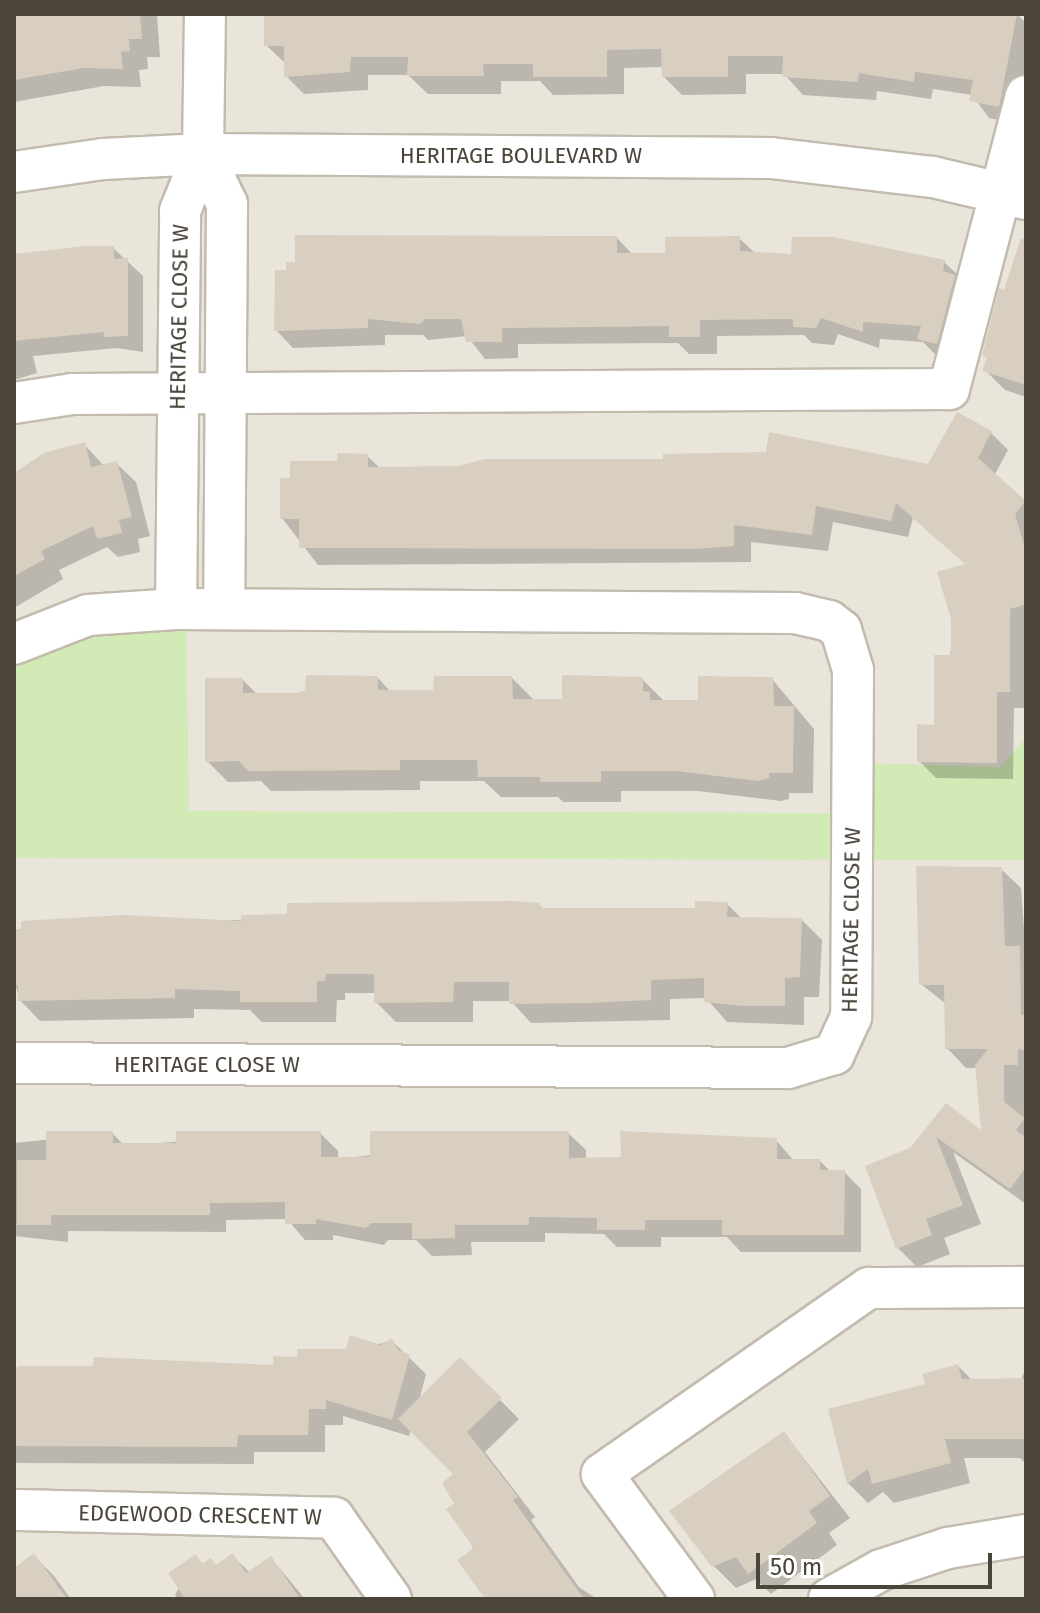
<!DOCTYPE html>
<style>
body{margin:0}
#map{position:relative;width:1040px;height:1613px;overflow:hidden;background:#f6f3ec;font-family:"Fira Sans",sans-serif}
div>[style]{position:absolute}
.residential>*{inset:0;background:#eae5da}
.green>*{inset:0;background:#d2eab5}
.shadow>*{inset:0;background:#0003}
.building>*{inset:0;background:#d8cfc1}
.roads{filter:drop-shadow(2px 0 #c2bbae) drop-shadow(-2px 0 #c2bbae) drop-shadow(0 2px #c2bbae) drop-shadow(0 -2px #c2bbae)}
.minor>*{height:40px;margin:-20px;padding:0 20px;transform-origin:20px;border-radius:20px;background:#fff}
span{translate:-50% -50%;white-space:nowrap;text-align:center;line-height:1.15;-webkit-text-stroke:6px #fff;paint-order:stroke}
.street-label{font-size:22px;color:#4b4439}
.frame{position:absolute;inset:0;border:16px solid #4b4439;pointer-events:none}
.scale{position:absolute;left:756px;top:1553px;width:236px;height:36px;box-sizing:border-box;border:4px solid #4b4439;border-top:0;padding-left:10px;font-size:24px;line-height:28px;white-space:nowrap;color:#4b4439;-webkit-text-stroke:6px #fff;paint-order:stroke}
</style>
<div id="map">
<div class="residential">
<i style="clip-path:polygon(14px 14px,1026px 14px,1026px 1599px,14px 1599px)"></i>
</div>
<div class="green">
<i style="clip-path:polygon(186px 609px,189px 811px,838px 813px,838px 762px,1000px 767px,1026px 738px,1026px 860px,14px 858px,14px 644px)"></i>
</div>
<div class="shadow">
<i style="clip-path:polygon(14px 14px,157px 14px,160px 57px,147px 57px,148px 69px,139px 70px,141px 87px,104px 86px,14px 102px)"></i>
<i style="clip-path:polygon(266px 14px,1017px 14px,1026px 23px,1026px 79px,1017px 124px,989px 118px,972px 95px,933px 89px,931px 99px,877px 91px,876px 100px,803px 95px,784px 74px,746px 74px,746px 94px,682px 95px,664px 77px,664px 67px,624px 68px,624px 94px,553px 95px,540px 81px,501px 81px,501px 94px,428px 94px,408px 75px,368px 75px,368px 90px,304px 94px,286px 76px,286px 64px,266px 45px)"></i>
<i style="clip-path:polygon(617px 238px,633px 255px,667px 255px,739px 238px,755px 253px,944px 262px,962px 279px,954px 360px,937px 356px,923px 342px,880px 339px,879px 348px,838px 334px,834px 345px,812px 343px,804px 335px,717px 336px,717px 354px,689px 354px,678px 343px,518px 344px,518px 358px,485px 359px,467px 336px,428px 340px,423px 335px,385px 335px,385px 345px,293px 348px,276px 330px)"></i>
<i style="clip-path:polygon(113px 248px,143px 276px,143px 352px,117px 348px,33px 356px,37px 373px,14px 380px,14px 285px)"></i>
<i style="clip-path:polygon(1026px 283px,1026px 397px,1005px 390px,985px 370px,988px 359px,984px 355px,1005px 292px)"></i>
<i style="clip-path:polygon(958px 415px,991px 433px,1008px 450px,994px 476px,1026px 504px,1026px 708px,1014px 708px,1013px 779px,936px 778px,919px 761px,936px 727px,967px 565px,913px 518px,908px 537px,833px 522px,828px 551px,751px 542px,751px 562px,318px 565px,282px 518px,292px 480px,367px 456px,380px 468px,929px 466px)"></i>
<i style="clip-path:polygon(84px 444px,104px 466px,116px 463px,136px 482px,150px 536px,138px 539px,140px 552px,118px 557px,107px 547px,59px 570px,63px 579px,14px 608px,14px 474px)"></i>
<i style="clip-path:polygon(378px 678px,391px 692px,435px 692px,512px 678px,533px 699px,564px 701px,642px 679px,663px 700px,700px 702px,772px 679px,814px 729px,813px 793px,789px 793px,789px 799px,781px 801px,698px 791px,621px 791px,621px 802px,563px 802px,558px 797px,501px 797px,484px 781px,420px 781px,420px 790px,271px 791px,261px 781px,228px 782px,207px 761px,243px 680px,258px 695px,297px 695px)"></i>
<i style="clip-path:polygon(1001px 869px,1021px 888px,1026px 955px,1026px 1204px,953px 1152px,981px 1224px,944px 1238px,950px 1254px,917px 1267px,898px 1248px,912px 1150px,946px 1105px,983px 1135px,978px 1068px,966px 1068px,947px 1048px,946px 1004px,921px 984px)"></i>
<i style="clip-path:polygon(727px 904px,742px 919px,802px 920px,822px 940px,819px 997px,804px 997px,804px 1025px,727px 1022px,706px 998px,670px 999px,670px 1020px,531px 1023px,511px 1001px,473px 1001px,473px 1022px,396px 1022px,376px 1002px,376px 993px,345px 993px,345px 1000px,337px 1000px,336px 1022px,262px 1022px,250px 1010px,194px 1009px,194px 1018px,40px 1021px,20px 1000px,14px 980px,14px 931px,539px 905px,544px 910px,697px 910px)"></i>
<i style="clip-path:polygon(112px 1133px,124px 1145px,320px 1133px,338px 1151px,338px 1159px,568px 1133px,586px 1150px,586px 1159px,623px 1159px,622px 1133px,776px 1140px,794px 1161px,820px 1161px,831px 1172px,844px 1172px,861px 1189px,861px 1252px,741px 1252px,727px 1237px,661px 1237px,661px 1247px,617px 1247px,604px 1234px,545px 1233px,545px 1242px,471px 1242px,472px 1255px,432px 1256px,416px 1240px,388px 1240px,384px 1245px,333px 1235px,333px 1240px,305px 1240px,287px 1219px,226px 1220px,226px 1232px,68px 1231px,68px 1242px,14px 1236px,14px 1143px)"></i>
<i style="clip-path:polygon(392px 1341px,426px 1374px,419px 1401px,460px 1360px,519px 1419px,485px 1452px,535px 1517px,531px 1520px,579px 1587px,597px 1599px,491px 1599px,457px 1504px,456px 1475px,411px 1429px,409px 1436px,343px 1416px,343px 1425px,325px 1425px,325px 1452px,254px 1452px,254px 1464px,14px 1463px,14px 1371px,275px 1367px)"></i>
<i style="clip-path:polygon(958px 1366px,973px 1381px,1021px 1380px,1026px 1367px,1026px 1464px,1020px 1458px,964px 1458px,970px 1483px,894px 1503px,883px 1492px,868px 1503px,848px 1483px,928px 1385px)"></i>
<i style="clip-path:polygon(784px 1433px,850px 1518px,829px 1533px,837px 1545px,771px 1594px,756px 1579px,736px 1588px,714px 1566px)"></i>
<i style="clip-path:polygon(34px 1556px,54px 1576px,71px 1599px,14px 1599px,14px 1570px)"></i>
<i style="clip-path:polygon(233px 1556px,250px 1573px,271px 1558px,305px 1599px,178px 1599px,175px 1595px,196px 1557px,204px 1565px,217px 1567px)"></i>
</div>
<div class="building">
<i style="clip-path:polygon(14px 14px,140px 14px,142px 39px,129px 39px,130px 51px,121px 52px,123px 69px,84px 68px,14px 80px)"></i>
<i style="clip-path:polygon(264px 14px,1017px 14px,999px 107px,969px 101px,973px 80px,915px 72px,914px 82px,859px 73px,858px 82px,782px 77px,783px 56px,728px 56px,728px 77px,662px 77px,661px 49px,607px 50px,607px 77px,533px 77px,533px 64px,483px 64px,484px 76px,407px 76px,408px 57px,351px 57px,350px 72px,284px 77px,284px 46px,264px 46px)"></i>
<i style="clip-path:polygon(295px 235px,617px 236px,617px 253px,665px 253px,665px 237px,740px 236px,740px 251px,791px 254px,792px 237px,833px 237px,945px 260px,943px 271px,955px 275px,937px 344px,917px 339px,921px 326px,863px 322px,863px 332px,821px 318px,816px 328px,793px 327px,793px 319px,700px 320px,700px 337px,669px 337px,669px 326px,502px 328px,502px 342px,466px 342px,461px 319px,425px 319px,420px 324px,368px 319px,368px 328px,274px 331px,275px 270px,286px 270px,286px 262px,295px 262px)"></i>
<i style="clip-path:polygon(1021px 238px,1026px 239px,1026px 385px,982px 371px,987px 357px,982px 356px,999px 288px,1004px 290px)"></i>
<i style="clip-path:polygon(85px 246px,114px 246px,114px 259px,128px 258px,128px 336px,104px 337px,104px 332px,14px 341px,14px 254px)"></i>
<i style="clip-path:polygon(957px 412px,992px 431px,978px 458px,1026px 501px,1015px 514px,1026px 552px,1026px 604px,1010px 609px,1010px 692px,997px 692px,997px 763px,917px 762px,917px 724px,934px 725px,934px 655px,951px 655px,951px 619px,937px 572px,965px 564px,896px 503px,891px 521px,816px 506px,812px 535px,734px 525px,734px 546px,695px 549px,299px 548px,299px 519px,280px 519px,280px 478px,290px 478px,290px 461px,337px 461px,337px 453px,368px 454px,368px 467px,458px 466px,485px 459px,663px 459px,663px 454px,766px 452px,769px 432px,928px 464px)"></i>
<i style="clip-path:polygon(85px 442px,91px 467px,117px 461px,132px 517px,119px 520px,122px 533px,97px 539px,93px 526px,41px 551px,45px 559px,14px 576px,14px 473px,44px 453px)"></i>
<i style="clip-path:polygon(306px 675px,378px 676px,378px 690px,433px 690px,434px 676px,512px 676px,513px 699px,562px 699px,562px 675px,643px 677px,643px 691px,650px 692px,650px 700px,698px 700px,698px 676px,773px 677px,774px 706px,794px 706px,793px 773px,769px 773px,769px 778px,759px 781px,675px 771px,601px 771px,601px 782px,540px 782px,540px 777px,478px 777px,477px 760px,400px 760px,400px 770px,248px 771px,239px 761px,205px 762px,205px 678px,243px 678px,243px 693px,297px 693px,305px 690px)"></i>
<i style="clip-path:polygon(916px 866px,1002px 867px,1005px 946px,1020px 946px,1021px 1015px,1025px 1015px,1024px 1050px,1018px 1049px,1018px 1065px,1004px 1065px,1004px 1102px,1025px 1118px,1016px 1130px,1026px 1138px,1026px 1167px,1010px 1189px,936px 1137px,963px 1205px,926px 1219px,932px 1235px,896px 1249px,865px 1166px,910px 1148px,946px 1103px,981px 1130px,975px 1065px,988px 1049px,945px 1049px,944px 985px,919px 985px)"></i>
<i style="clip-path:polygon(512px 901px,540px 903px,540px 908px,695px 908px,695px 901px,728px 902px,727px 917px,802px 918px,800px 977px,785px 978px,785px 1006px,744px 1006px,704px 1002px,704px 978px,651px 980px,651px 1000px,588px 1003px,509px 1004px,509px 982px,454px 982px,453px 1002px,374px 1003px,374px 974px,326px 974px,325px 981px,317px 981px,317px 1002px,240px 1002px,240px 991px,175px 989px,175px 998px,18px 1001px,18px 985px,14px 985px,14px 929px,21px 929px,21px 921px,124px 915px,241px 921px,241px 915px,287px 914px,287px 903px)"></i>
<i style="clip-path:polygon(46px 1131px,113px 1131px,113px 1143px,176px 1143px,176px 1131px,321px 1131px,321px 1157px,370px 1157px,370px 1131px,569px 1131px,569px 1158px,621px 1157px,620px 1131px,777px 1138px,777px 1159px,820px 1159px,820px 1170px,845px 1170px,844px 1235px,722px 1235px,722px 1220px,645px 1220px,645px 1230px,597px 1230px,597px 1218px,529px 1217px,529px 1225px,455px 1225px,455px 1238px,412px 1239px,412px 1223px,371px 1223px,366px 1228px,316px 1219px,316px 1224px,285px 1224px,285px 1202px,210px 1203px,210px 1215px,51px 1215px,51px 1225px,17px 1225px,17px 1160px,46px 1160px)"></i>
<i style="clip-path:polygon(350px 1335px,381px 1345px,392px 1338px,398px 1350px,410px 1355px,392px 1420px,326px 1400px,326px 1409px,309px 1409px,308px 1435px,238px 1435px,237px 1447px,14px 1446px,14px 1369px,19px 1366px,93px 1366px,94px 1357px,273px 1365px,273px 1356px,297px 1357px,297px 1349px,346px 1349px)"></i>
<i style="clip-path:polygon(460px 1357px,502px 1398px,467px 1432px,518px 1497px,513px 1500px,584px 1599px,485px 1599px,457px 1560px,474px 1548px,446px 1509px,454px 1504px,442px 1483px,453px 1474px,398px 1419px)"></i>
<i style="clip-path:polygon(958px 1364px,962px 1379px,1026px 1378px,1026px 1439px,945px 1439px,951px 1463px,872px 1484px,868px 1469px,847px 1484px,828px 1409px,925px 1384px,922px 1374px)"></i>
<i style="clip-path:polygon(784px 1431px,830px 1496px,809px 1511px,817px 1523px,748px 1574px,736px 1557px,712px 1567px,669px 1511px)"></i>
<i style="clip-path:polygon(34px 1553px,67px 1599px,14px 1599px,14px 1568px)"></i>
<i style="clip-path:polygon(233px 1553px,246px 1573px,271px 1556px,300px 1599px,185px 1599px,168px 1573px,196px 1554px,202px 1564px,211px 1558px,216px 1565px)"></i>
</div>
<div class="roads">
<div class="minor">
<i style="left:203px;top:154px;width:55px;rotate:64.4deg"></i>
<i style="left:227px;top:204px;width:405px;rotate:90.4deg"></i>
<i style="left:14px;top:172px;width:90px;rotate:-8.3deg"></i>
<i style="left:103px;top:159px;width:100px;rotate:-2.9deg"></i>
<i style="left:203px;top:154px;width:568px;rotate:0.4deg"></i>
<i style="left:771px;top:158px;width:163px;rotate:6.7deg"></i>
<i style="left:933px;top:177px;width:95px;rotate:13.4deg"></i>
<i style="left:14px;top:403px;width:59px;rotate:-8.8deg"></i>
<i style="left:72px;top:394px;width:877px;rotate:-0.33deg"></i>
<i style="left:949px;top:389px;width:303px;rotate:-75.3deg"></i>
<i style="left:176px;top:609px;width:398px;rotate:-89.4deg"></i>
<i style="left:180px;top:211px;width:61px;rotate:-68deg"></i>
<i style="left:203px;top:154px;width:140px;rotate:-89.2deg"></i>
<i style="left:14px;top:644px;width:79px;rotate:-21.4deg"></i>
<i style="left:88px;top:615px;width:88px;rotate:-3.9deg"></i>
<i style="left:176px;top:609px;width:619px;rotate:0.37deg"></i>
<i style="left:795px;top:613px;width:35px;rotate:13deg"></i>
<i style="left:829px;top:621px;width:15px;rotate:37deg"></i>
<i style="left:841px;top:630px;width:42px;rotate:73.3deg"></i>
<i style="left:853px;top:670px;width:347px;rotate:90.3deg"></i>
<i style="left:851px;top:1017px;width:41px;rotate:114.7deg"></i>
<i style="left:834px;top:1054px;width:48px;rotate:163.1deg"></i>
<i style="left:788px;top:1068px;width:774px;rotate:-179.63deg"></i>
<i style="left:14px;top:1510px;width:320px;rotate:1.4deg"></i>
<i style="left:334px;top:1518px;width:99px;rotate:54.9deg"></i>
<i style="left:694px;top:1599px;width:155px;rotate:-126.4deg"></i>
<i style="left:602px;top:1474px;width:325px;rotate:-34.9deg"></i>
<i style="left:869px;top:1288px;width:157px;rotate:-0.4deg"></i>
<i style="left:829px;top:1599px;width:60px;rotate:-29.1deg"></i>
<i style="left:881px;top:1570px;width:71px;rotate:-18.2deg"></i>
<i style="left:948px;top:1548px;width:79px;rotate:-9.5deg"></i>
</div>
</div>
<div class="street-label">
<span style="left:521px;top:156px">HERITAGE BOULEVARD W</span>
<span style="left:179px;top:317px;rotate:-89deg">HERITAGE CLOSE W</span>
<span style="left:851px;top:920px;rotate:-89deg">HERITAGE CLOSE W</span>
<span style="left:207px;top:1065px">HERITAGE CLOSE W</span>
<span style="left:200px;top:1515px;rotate:1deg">EDGEWOOD CRESCENT W</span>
</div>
<div class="frame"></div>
<div class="scale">50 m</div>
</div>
